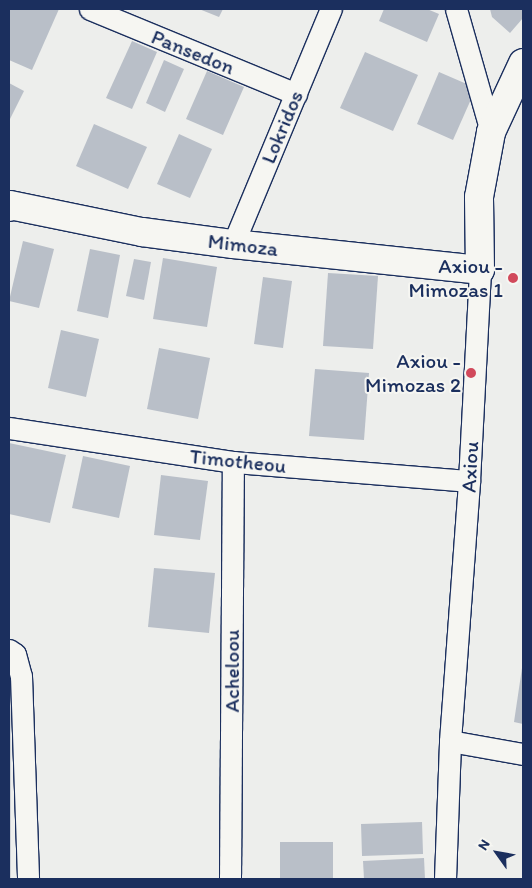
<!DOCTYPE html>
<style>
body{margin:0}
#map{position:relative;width:532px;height:888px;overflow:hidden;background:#edeeec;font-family:Itim,sans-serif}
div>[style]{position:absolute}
.green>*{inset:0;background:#ced2d7}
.building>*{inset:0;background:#b9bfc8}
.roads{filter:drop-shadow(1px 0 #1b2f5e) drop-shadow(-1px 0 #1b2f5e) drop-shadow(0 1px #1b2f5e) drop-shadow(0 -1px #1b2f5e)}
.street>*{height:21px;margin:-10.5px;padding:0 10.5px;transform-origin:10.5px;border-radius:10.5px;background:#f6f6f2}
.secondary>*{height:28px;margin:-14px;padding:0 14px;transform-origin:14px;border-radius:14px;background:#f6f6f2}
.dots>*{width:14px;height:14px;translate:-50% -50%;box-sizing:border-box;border:2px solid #f6f6f2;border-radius:50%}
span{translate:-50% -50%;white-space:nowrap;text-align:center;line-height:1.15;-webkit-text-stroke:4px #f6f6f2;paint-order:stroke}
.street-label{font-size:21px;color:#1b2f5e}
.poi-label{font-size:21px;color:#1b2f5e}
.right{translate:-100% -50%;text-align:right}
.frame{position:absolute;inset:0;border:10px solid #1b2f5e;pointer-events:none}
.north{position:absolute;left:472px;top:828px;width:50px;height:50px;-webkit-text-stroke:4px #f6f6f2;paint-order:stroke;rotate:302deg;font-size:14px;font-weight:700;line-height:20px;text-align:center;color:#1b2f5e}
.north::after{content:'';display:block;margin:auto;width:18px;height:22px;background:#1b2f5e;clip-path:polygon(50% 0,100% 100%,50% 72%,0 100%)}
</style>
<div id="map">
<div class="green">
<i style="clip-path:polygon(9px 675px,11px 677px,11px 879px,9px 879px)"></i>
</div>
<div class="building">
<i style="clip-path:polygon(9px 9px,59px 9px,32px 70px,9px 60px)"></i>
<i style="clip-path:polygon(199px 9px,223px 9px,219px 17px)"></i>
<i style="clip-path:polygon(384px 9px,427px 9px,439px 14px,427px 42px,379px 21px)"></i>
<i style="clip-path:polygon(490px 9px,523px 9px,523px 18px,510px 33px,492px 17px)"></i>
<i style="clip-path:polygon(132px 41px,157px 52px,132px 109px,106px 98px)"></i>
<i style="clip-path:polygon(365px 52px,418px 75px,393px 131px,340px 108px)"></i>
<i style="clip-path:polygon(164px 60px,184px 69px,165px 112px,146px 103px)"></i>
<i style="clip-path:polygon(207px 71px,244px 87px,223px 135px,186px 119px)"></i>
<i style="clip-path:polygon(439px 72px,476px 88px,453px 140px,417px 124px)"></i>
<i style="clip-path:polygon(9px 83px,24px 91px,9px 121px)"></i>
<i style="clip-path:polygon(94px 124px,147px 147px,128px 189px,76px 166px)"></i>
<i style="clip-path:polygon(179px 134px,212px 149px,190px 198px,157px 184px)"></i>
<i style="clip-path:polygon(23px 241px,54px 249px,39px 308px,9px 301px)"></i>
<i style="clip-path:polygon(90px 249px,120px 255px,108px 318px,77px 311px)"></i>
<i style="clip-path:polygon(163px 258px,217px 267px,207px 327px,153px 319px)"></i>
<i style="clip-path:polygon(134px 259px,151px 262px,144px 300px,126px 296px)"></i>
<i style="clip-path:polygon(328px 273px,378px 276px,373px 349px,323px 346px)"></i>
<i style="clip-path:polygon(263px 277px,292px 281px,283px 348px,254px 344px)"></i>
<i style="clip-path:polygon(61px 330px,99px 339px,86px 397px,48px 388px)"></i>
<i style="clip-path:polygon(159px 348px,210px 358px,198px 419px,147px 409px)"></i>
<i style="clip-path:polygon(315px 369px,369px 373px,364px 440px,309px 436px)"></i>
<i style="clip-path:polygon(9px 443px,66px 455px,50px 523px,9px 514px)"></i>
<i style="clip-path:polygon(83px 456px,130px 466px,119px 518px,72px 508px)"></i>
<i style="clip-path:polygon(161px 475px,208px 481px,200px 540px,154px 535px)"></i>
<i style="clip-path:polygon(154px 568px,215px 573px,209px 633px,148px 627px)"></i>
<i style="clip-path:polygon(522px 668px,523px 668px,523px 724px,514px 722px)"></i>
<i style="clip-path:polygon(422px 822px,423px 854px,362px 856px,361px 824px)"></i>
<i style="clip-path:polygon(280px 842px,333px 842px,333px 879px,280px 879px)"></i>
<i style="clip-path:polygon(424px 858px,425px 879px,364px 879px,363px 861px)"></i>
</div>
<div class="roads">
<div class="street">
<i style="left:90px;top:9px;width:223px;rotate:22.4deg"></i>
<i style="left:456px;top:9px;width:128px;rotate:74.1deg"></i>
<i style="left:233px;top:244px;width:255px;rotate:-67.4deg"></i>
<i style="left:9px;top:428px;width:227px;rotate:8.6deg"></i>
<i style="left:233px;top:462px;width:237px;rotate:4.6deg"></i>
<i style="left:9px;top:650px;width:7px;rotate:34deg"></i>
<i style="left:15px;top:654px;width:23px;rotate:75deg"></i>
<i style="left:21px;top:676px;width:203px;rotate:88deg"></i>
<i style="left:450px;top:741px;width:74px;rotate:10.1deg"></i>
<i style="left:230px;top:879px;width:417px;rotate:-89.6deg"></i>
<i style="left:445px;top:879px;width:138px;rotate:-87.9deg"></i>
<i style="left:450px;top:741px;width:261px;rotate:-85.8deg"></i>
<i style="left:469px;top:481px;width:211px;rotate:-87deg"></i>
</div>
<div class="secondary">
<i style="left:9px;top:207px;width:2px;rotate:-63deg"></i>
<i style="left:10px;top:205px;width:135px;rotate:11.6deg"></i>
<i style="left:142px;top:232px;width:92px;rotate:7.5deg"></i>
<i style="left:233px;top:244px;width:248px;rotate:6deg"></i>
<i style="left:480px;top:270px;width:73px;rotate:-90.8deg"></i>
<i style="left:479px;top:197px;width:66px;rotate:-79.5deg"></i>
<i style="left:491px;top:132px;width:76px;rotate:-65.1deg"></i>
</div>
</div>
<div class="dots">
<i style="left:513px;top:278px;background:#d1495b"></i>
<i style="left:471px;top:373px;background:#d1495b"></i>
</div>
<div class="street-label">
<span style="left:193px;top:52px;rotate:22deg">Pansedon</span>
<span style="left:282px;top:127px;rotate:-67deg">Lokridos</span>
<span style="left:243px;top:245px;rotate:7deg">Mimoza</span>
<span style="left:238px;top:461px;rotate:6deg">Timotheou</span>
<span style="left:470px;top:467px;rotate:-87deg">Axiou</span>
<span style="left:232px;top:671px;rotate:-90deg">Acheloou</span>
</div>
<div class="poi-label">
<span class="right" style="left:503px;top:278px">Axiou -<br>Mimozas 1</span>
<span class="right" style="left:461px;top:373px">Axiou -<br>Mimozas 2</span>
</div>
<div class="frame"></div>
<div class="north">N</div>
</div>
